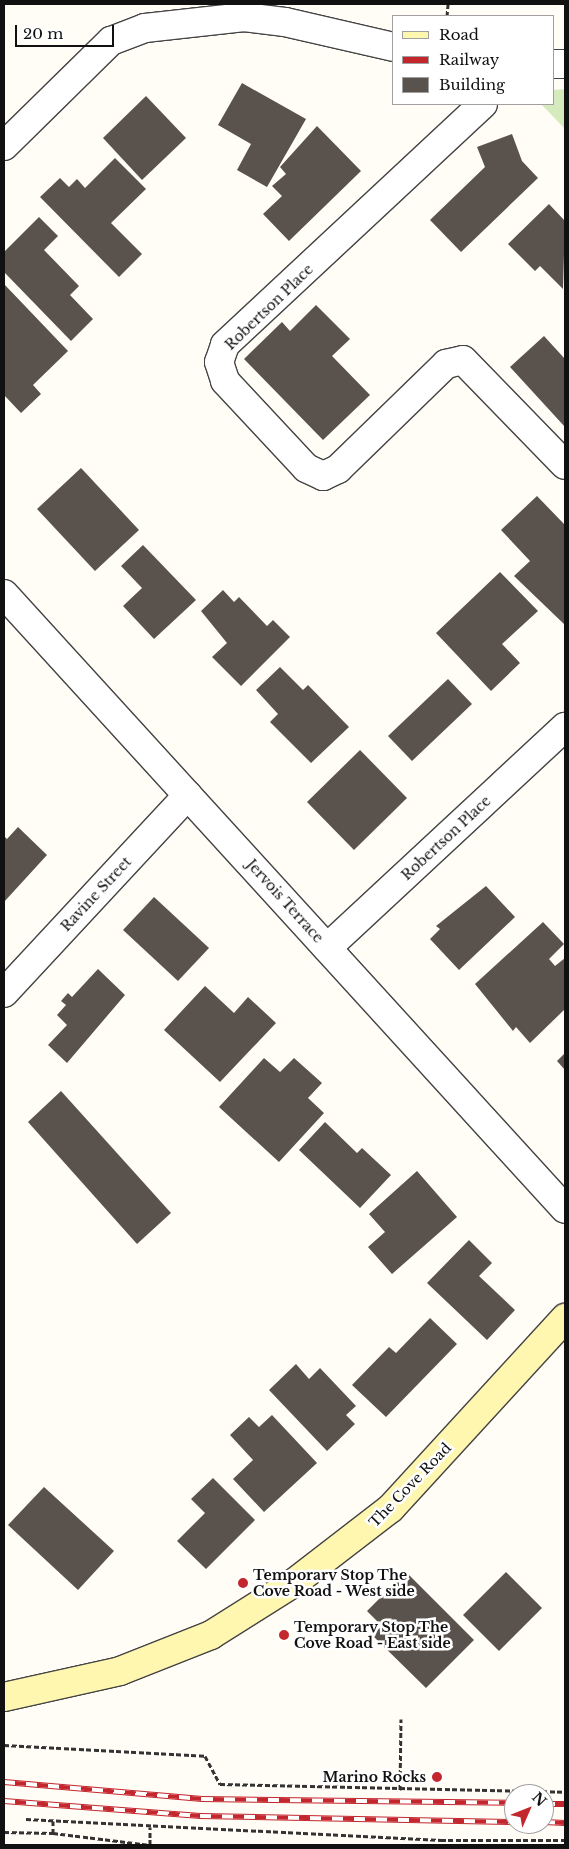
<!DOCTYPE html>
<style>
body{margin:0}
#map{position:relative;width:569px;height:1849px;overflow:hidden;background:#fffdf5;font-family:"Libre Baskerville",serif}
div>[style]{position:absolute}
.green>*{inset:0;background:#d5ebbd}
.building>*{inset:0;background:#5a524d}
.path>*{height:3px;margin-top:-1.5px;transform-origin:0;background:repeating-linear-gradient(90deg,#333 0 5px,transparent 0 7.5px)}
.roads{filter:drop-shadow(1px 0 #444) drop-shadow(-1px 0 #444) drop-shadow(0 1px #444) drop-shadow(0 -1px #444)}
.street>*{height:28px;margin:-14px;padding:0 14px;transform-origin:14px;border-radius:14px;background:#fff}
.secondary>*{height:28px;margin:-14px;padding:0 14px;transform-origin:14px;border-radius:14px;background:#fff6b0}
.rail>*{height:5.5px;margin-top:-2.75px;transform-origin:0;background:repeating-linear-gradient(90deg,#fff 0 11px,#c4262e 0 22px);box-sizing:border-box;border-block:1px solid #c4262e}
.dots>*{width:14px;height:14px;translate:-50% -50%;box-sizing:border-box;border:2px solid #fff;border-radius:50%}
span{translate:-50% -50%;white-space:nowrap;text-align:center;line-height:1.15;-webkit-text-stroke:5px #fff;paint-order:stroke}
.street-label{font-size:14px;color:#111}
.poi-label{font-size:14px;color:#111;font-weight:700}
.left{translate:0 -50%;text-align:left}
.right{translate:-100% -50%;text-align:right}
.frame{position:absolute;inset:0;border:5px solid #111;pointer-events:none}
.legend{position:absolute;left:392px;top:15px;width:162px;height:90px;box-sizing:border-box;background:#fff;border:1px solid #a0a0a0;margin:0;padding:6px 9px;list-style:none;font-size:15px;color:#111}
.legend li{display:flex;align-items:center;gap:10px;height:25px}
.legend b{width:25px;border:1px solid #a0a0a0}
.north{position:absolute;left:504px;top:1784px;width:50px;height:50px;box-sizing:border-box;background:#fff;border:1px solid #a0a0a0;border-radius:50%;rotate:46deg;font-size:14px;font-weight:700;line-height:20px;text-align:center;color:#111}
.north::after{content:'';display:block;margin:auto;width:18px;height:22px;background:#c4262e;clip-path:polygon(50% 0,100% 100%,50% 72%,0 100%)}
.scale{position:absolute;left:15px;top:25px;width:99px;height:22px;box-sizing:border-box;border:2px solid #111;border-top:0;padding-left:6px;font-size:15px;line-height:18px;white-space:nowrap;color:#111;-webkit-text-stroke:4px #fff;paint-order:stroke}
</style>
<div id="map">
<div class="green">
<i style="clip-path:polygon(565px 89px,565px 129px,541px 104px,553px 104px,553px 90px)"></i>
</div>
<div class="building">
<i style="clip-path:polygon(242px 83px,306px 119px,267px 187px,237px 170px,251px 144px,218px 125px)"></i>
<i style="clip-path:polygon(146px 96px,186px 138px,142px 180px,103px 138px)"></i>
<i style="clip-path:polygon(317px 126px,361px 171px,289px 241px,263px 214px,282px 196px,272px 186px,286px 174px,280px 167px)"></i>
<i style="clip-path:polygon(512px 134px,522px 161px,538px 178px,461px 252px,430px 220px,485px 167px,477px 147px)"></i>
<i style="clip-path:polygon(115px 158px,146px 189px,111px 223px,142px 254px,119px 277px,40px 197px,60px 178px,69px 187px,77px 179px,85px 188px)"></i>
<i style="clip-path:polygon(549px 204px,565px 221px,563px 289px,540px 266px,535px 271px,508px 244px)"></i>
<i style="clip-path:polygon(39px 217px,58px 236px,44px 250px,79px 286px,70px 295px,93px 319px,71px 341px,4px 272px,4px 252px)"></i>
<i style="clip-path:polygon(4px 284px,68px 351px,33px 385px,41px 394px,21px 413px,4px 395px)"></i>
<i style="clip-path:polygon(316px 305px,350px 339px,332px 356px,370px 395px,323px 440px,244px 359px,282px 322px,290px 331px)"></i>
<i style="clip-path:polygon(544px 336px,565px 359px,565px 427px,510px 367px)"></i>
<i style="clip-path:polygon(81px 468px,139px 530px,95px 571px,37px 509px)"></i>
<i style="clip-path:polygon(537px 496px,565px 525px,565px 625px,514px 576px,530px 561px,501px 530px)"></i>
<i style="clip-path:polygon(143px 545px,196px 600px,154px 639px,123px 606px,142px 588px,121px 566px)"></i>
<i style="clip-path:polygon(500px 572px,538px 611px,502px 644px,520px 663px,491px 691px,436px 633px)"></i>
<i style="clip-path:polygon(223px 590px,234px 602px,239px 597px,267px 626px,273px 620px,290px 637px,241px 686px,212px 657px,227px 643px,201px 611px)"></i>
<i style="clip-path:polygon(280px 667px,303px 690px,308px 685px,349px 727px,311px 763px,270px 722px,278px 714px,256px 690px)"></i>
<i style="clip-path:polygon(448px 679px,472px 704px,412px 761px,388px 736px)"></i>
<i style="clip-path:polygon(360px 750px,407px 798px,354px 850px,307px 802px)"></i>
<i style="clip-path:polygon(18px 827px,47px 855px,4px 902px,4px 836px,7px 839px)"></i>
<i style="clip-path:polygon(486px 886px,515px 917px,459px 970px,430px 939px,440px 929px,436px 926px)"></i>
<i style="clip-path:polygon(154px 897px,209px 948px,178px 981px,123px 930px)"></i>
<i style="clip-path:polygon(543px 922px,564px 944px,549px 959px,555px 966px,565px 958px,565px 1009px,530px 1043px,516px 1027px,513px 1031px,475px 984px)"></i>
<i style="clip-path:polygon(98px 969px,125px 995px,67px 1063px,48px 1045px,67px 1025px,57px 1015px,66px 1005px,61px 1001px,68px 993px,72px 997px)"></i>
<i style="clip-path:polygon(205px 986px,234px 1013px,248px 997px,276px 1023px,220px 1082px,164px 1030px)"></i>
<i style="clip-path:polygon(565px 1053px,565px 1070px,557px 1061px)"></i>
<i style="clip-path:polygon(264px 1058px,280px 1072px,294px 1058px,322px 1083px,308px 1098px,324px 1113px,279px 1162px,219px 1107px)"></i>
<i style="clip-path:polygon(61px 1091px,171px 1213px,137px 1244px,28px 1122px)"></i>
<i style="clip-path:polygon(325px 1122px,357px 1153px,362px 1148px,391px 1175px,360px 1208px,299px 1150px)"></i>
<i style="clip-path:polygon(417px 1171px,457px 1217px,392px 1274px,368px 1247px,385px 1232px,369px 1214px)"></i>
<i style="clip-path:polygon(469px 1240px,492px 1263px,479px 1276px,515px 1310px,487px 1340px,427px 1283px)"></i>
<i style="clip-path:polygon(430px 1318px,457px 1344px,386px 1417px,352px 1385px,389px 1347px,396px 1353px)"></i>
<i style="clip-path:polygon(296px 1364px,309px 1379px,320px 1368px,356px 1406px,346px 1415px,355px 1424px,327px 1451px,269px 1390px)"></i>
<i style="clip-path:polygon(272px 1415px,317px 1463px,264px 1512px,233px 1479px,253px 1460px,230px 1435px,249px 1417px,259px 1427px)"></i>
<i style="clip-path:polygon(213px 1478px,255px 1520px,206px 1569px,177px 1541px,205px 1513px,191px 1499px)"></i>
<i style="clip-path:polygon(44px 1487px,114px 1551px,78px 1590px,8px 1525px)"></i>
<i style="clip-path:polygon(406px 1572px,474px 1640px,426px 1688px,372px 1635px,382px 1626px,367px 1611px)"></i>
<i style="clip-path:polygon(506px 1572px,542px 1608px,499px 1651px,463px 1615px)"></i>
</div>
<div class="path">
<i style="left:447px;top:16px;width:12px;rotate:-85deg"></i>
<i style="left:4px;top:1745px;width:201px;rotate:3.1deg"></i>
<i style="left:205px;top:1756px;width:32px;rotate:62deg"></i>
<i style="left:220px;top:1784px;width:345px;rotate:1.3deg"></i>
<i style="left:400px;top:1790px;width:71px;rotate:-89.2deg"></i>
<i style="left:26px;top:1819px;width:416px;rotate:2.9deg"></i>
<i style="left:441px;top:1840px;width:124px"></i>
<i style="left:4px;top:1832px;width:49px;rotate:1.2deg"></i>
<i style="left:53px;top:1833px;width:98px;rotate:7.1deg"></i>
<i style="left:53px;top:1833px;width:12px;rotate:-90deg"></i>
<i style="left:150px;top:1845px;width:18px;rotate:-90deg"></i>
</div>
<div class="roads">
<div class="street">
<i style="left:553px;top:64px;width:12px"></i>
<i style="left:483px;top:104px;width:353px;rotate:137deg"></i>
<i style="left:225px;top:345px;width:18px;rotate:109deg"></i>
<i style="left:219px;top:362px;width:20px;rotate:72deg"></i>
<i style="left:225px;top:381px;width:119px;rotate:47deg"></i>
<i style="left:306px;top:468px;width:19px;rotate:25deg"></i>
<i style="left:323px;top:476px;width:17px;rotate:-25deg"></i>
<i style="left:338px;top:469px;width:151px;rotate:-44.2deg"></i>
<i style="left:446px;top:364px;width:17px;rotate:-13deg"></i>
<i style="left:463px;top:360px;width:146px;rotate:45.8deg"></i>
<i style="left:4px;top:146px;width:150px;rotate:-44.5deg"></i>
<i style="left:111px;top:41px;width:36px;rotate:-21deg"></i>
<i style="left:145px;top:28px;width:100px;rotate:-6.3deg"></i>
<i style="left:244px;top:17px;width:41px;rotate:7deg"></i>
<i style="left:285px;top:22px;width:111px;rotate:13deg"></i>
<i style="left:4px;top:594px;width:832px;rotate:47.63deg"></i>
<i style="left:327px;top:948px;width:325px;rotate:-42.9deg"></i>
<i style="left:4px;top:993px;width:270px;rotate:-47.1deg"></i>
</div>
<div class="secondary">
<i style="left:4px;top:1697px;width:119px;rotate:-12.6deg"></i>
<i style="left:120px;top:1671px;width:98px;rotate:-21.6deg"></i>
<i style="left:211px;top:1635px;width:99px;rotate:-32.2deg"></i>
<i style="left:295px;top:1582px;width:121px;rotate:-37.6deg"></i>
<i style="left:391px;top:1508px;width:258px;rotate:-47.5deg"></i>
</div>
</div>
<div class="rail">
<i style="left:4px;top:1782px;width:199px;rotate:4.9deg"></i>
<i style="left:202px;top:1799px;width:312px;rotate:0.7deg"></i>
<i style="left:4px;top:1801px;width:197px;rotate:4.4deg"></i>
<i style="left:200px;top:1816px;width:314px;rotate:1.1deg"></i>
<i style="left:544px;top:1804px;width:21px"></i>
<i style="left:544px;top:1822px;width:21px;rotate:3deg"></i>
</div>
<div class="dots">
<i style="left:243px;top:1583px;background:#c4262e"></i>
<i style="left:284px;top:1635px;background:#c4262e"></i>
<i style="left:437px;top:1777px;background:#c4262e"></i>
</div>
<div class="street-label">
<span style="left:269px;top:307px;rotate:-44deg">Robertson Place</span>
<span style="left:446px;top:838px;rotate:-43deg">Robertson Place</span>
<span style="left:96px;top:894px;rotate:-47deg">Ravine Street</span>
<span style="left:285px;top:901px;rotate:48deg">Jervois Terrace</span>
<span style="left:410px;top:1485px;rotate:-46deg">The Cove Road</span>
</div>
<div class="poi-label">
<span class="left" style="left:253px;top:1583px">Temporary Stop The<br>Cove Road - West side</span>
<span class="left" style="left:294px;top:1635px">Temporary Stop The<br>Cove Road - East side</span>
<span class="right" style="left:426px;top:1777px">Marino Rocks</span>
</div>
<div class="frame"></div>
<ul class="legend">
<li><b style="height:6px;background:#fff6b0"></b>Road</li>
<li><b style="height:6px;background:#c4262e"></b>Railway</li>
<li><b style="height:14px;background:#5a524d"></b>Building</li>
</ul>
<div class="north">N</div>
<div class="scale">20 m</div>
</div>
